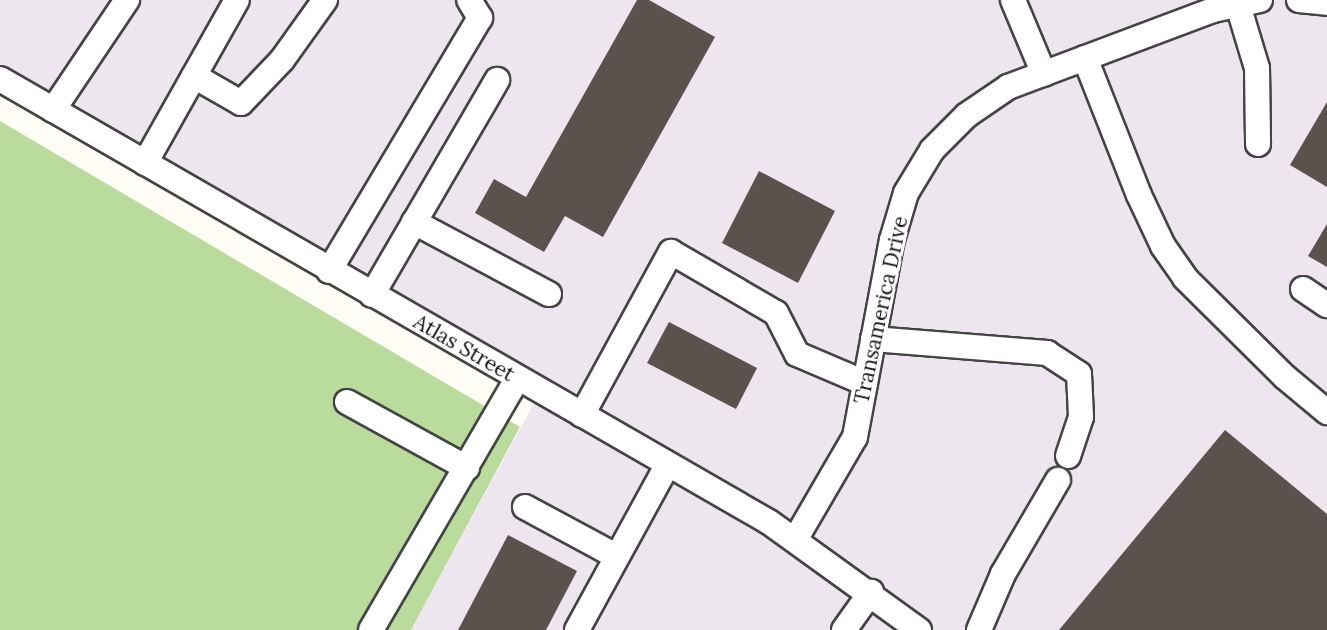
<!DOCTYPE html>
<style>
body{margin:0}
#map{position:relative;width:1327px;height:630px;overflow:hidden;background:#fffdf5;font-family:Lora,serif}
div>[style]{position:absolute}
.industrial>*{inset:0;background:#eee6ef}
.forest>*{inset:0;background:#b9dc9c}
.building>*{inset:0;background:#5a524d}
.roads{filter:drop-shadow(2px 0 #444) drop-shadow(-2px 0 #444) drop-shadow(0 2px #444) drop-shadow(0 -2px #444)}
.minor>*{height:24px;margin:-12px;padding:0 12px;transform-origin:12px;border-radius:12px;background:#fff}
span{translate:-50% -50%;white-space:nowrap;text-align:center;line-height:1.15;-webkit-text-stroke:6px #fff;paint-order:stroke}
.street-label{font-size:21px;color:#111}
</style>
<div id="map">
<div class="industrial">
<i style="clip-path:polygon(0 0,1327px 0,1327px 630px,411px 630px,540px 392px,0 79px)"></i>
</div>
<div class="forest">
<i style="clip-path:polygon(0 121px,520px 427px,411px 630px,0 630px)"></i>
</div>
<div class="building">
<i style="clip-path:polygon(637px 0,649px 0,715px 37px,603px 237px,565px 216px,544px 252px,475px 213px,494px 179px,526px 197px)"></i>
<i style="clip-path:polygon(1327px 102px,1327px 187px,1290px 165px)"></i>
<i style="clip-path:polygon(759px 171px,835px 211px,798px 283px,722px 243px)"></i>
<i style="clip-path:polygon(1327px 224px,1327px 267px,1308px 256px)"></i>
<i style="clip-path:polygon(669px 322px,757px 368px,736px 409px,647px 363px)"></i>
<i style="clip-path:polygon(1225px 430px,1327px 514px,1327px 630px,1059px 630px)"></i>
<i style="clip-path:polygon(508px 535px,577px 571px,546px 630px,458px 630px)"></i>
</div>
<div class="roads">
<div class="minor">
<i style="left:1013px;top:0;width:80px;rotate:67.3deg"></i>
<i style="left:1299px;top:0;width:28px;rotate:6deg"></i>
<i style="left:1238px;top:5px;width:66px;rotate:73.2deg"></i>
<i style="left:1257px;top:68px;width:76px;rotate:89.2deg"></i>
<i style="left:1085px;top:58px;width:147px;rotate:68.5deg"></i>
<i style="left:1139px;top:195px;width:56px;rotate:64.8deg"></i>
<i style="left:1163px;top:246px;width:39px;rotate:55deg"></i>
<i style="left:1185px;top:278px;width:141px;rotate:44.7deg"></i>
<i style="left:1285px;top:377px;width:55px;rotate:39.8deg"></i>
<i style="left:194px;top:76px;width:54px;rotate:29.9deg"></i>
<i style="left:241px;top:103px;width:59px;rotate:-46.4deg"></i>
<i style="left:282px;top:60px;width:74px;rotate:-54.4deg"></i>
<i style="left:0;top:79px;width:887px;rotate:29.95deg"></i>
<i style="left:769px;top:522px;width:185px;rotate:35.8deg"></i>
<i style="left:53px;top:110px;width:133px;rotate:-56.1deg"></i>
<i style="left:145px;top:163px;width:187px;rotate:-60.6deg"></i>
<i style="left:414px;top:222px;width:153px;rotate:28.1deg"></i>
<i style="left:329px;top:271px;width:295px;rotate:-59.2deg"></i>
<i style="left:480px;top:18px;width:21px;rotate:-121deg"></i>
<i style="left:1303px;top:289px;width:29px;rotate:34deg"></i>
<i style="left:372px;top:295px;width:249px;rotate:-59.8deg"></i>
<i style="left:873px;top:339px;width:175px;rotate:4.6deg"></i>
<i style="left:1047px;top:353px;width:38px;rotate:33deg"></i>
<i style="left:1079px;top:374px;width:43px;rotate:87.3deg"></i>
<i style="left:1081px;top:417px;width:41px;rotate:108.4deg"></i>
<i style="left:347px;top:402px;width:137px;rotate:28.8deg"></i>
<i style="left:582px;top:415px;width:186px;rotate:-61.4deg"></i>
<i style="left:671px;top:252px;width:121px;rotate:30.2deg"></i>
<i style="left:776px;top:313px;width:46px;rotate:62.9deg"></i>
<i style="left:797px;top:354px;width:74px;rotate:23.1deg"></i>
<i style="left:525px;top:507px;width:103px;rotate:28.3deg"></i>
<i style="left:795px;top:540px;width:119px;rotate:-59.8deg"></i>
<i style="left:855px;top:437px;width:200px;rotate:-79.4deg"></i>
<i style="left:892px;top:240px;width:49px;rotate:-73.4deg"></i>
<i style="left:906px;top:193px;width:50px;rotate:-58.8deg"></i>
<i style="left:932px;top:150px;width:49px;rotate:-45deg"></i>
<i style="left:967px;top:115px;width:50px;rotate:-34.3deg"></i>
<i style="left:1008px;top:87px;width:219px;rotate:-20.6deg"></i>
<i style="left:1213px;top:10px;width:48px;rotate:-12deg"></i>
<i style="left:371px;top:630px;width:290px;rotate:-59.8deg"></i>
<i style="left:577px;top:630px;width:189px;rotate:-61.3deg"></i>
<i style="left:844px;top:630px;width:47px;rotate:-54.6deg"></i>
<i style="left:979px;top:630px;width:61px;rotate:-66.8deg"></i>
<i style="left:1003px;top:574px;width:109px;rotate:-59.7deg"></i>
</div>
</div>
<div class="street-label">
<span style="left:881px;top:310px;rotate:-78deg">Transamerica Drive</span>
<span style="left:464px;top:348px;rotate:30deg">Atlas Street</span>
</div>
</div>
